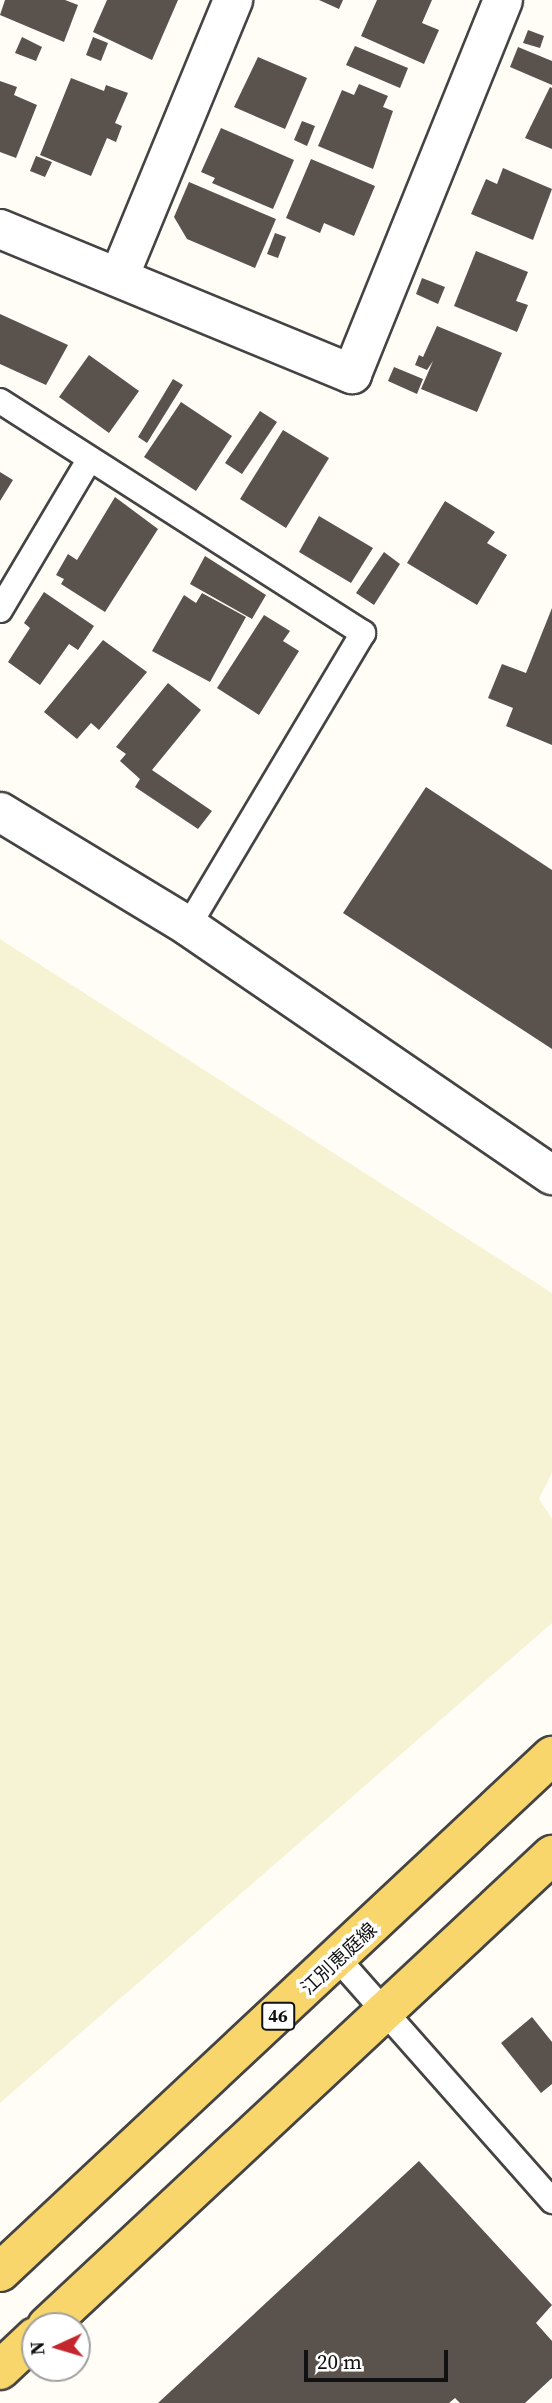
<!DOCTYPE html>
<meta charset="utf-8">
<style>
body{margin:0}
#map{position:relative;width:552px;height:2403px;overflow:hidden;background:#fffdf5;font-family:"Source Serif 4","Noto Sans JP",serif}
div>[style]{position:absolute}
.farmland>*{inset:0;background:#f6f3d4}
.building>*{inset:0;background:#5a524d}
.roads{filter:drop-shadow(2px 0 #444) drop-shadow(-2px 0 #444) drop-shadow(0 2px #444) drop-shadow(0 -2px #444)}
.service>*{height:24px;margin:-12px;padding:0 12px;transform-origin:12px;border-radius:12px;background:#fff}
.minor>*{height:38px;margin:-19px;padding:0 19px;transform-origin:19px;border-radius:19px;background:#fff}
.tertiary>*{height:38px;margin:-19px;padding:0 19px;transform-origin:19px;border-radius:19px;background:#fff}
.primary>*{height:38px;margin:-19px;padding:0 19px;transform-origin:19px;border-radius:19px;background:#f9d66b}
span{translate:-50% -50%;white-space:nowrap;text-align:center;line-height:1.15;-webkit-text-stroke:7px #fff;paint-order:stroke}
.shield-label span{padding:2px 5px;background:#fff;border:2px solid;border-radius:5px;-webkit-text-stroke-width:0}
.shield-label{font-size:18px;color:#111;font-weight:700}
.street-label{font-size:19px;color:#111}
.north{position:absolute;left:21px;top:2312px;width:70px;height:70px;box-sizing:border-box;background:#fff;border:2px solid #a0a0a0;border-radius:50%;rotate:266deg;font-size:19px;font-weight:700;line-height:28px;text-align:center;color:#111}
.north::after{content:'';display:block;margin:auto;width:24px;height:32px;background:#c4262e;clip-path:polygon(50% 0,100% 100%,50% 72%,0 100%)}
.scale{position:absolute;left:304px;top:2350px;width:144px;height:32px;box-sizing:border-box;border:4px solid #111;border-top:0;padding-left:9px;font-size:21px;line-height:24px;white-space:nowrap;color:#111;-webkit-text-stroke:5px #fff;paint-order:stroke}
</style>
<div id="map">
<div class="farmland">
<i style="clip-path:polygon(0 939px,552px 1293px,552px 1473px,539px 1499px,552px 1519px,552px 1623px,0 2103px)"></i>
</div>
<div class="building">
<i style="clip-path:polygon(5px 0,65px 0,78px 5px,64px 42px,0 15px)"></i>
<i style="clip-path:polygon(107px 0,178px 0,152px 60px,93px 32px)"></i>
<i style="clip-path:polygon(319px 0,343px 0,339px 9px)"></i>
<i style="clip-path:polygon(377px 0,432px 0,422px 23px,439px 30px,424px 64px,361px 36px)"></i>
<i style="clip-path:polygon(528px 30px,544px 36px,540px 48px,523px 43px)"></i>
<i style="clip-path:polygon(22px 37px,42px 47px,36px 61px,15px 53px)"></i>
<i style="clip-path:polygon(93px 37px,108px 43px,101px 61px,86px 55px)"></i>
<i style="clip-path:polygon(355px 46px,408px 68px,400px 88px,346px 65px)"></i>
<i style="clip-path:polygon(518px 47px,552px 61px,552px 85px,510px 67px)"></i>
<i style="clip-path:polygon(258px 57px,307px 78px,285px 129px,234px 107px)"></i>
<i style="clip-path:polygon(71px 78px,104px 91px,106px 85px,128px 93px,115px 123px,122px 126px,116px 142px,107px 138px,91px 176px,40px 155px)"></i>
<i style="clip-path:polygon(0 81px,17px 87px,14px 95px,37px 105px,16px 158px,0 152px)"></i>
<i style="clip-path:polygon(359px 84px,388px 96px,383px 107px,393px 111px,373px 169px,318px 146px,342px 90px,354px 95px)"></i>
<i style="clip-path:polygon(550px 87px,552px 88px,552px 149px,525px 138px)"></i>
<i style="clip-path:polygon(302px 121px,315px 126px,307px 146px,294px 140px)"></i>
<i style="clip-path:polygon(221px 128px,294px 160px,273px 209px,212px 183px,215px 178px,201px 172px)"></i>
<i style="clip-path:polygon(36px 156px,52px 162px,45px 177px,30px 171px)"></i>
<i style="clip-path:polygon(311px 159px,375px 186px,354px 236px,324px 223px,320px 233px,286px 218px)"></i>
<i style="clip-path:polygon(503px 168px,552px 189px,533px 240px,471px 214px,486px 179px,497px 184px)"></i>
<i style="clip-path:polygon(189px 182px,276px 219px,255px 268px,187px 239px,174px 217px)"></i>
<i style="clip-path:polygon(275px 233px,286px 237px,278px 258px,267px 254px)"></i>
<i style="clip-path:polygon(476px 251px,528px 272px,516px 301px,528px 305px,517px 332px,454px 306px)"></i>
<i style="clip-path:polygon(422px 278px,445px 287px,438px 304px,416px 294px)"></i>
<i style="clip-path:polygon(0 314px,68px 345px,46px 385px,0 364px)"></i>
<i style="clip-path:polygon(437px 326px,502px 353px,477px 412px,421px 389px,433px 361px,427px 370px,415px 365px,419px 355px,423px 357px)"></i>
<i style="clip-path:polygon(89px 355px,139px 391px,109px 433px,59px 397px)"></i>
<i style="clip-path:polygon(394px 367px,423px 379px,417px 394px,388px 381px)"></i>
<i style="clip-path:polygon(173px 379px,183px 385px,147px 443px,138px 437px)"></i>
<i style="clip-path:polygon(181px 402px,232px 436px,196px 491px,144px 457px)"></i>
<i style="clip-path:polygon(260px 411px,277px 422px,242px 474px,225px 463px)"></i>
<i style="clip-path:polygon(283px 430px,329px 458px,286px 528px,240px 499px)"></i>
<i style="clip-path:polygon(0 472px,13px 480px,0 501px)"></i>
<i style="clip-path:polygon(115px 497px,158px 529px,105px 612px,61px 584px,64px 579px,56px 575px,68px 554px,77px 560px)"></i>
<i style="clip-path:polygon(445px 501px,495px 532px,487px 543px,507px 555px,477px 605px,407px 563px)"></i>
<i style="clip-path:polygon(319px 516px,373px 548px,351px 583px,299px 552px)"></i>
<i style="clip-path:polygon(384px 552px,400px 564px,374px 605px,356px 593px)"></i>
<i style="clip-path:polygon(205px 556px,266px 595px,252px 619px,190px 584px)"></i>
<i style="clip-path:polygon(44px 592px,94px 626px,78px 650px,69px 644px,40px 685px,8px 662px,30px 628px,24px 623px)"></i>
<i style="clip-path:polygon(202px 593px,246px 617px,210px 682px,152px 651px,184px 595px,196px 603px)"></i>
<i style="clip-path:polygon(552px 608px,552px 745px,506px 726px,513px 708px,488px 698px,502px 664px,526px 673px)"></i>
<i style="clip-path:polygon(264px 615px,290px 631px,283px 641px,299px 651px,259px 715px,217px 688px)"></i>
<i style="clip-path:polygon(103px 640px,147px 672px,99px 730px,91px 723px,77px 739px,44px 712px)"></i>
<i style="clip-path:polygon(168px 683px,201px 710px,152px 770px,212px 811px,198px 829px,135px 787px,140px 779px,120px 761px,126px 754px,116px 747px)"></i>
<i style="clip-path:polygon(426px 787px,552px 870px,552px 1049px,343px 913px)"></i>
<i style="clip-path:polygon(532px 2017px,552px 2042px,552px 2084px,541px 2093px,501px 2043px)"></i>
<i style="clip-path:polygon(419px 2161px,552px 2305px,536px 2323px,552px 2341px,552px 2378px,525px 2403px,460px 2403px,455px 2398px,449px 2403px,158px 2403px)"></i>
</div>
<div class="roads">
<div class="service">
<i style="left:0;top:401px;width:431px;rotate:32.6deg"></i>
<i style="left:363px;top:633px;width:341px;rotate:120.8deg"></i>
<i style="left:0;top:610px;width:174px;rotate:-59.3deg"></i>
<i style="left:339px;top:1960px;width:322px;rotate:48.5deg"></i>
</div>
<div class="minor">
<i style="left:0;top:229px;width:381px;rotate:22.4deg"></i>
<i style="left:352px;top:374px;width:403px;rotate:-68deg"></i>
<i style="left:119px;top:277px;width:300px;rotate:-67.6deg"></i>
</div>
<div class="tertiary">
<i style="left:0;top:812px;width:220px;rotate:31.2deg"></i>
<i style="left:188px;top:926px;width:441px;rotate:34.4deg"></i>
</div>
<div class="primary">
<i style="left:0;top:2272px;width:756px;rotate:-43.07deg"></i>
<i style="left:47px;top:2326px;width:691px;rotate:-43deg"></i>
<i style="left:0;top:2370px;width:48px;rotate:-43.3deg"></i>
</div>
</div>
<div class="shield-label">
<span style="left:278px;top:2016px">46</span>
</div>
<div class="street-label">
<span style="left:339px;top:1959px;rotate:-43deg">江別恵庭線</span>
</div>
<div class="north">N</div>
<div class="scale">20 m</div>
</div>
